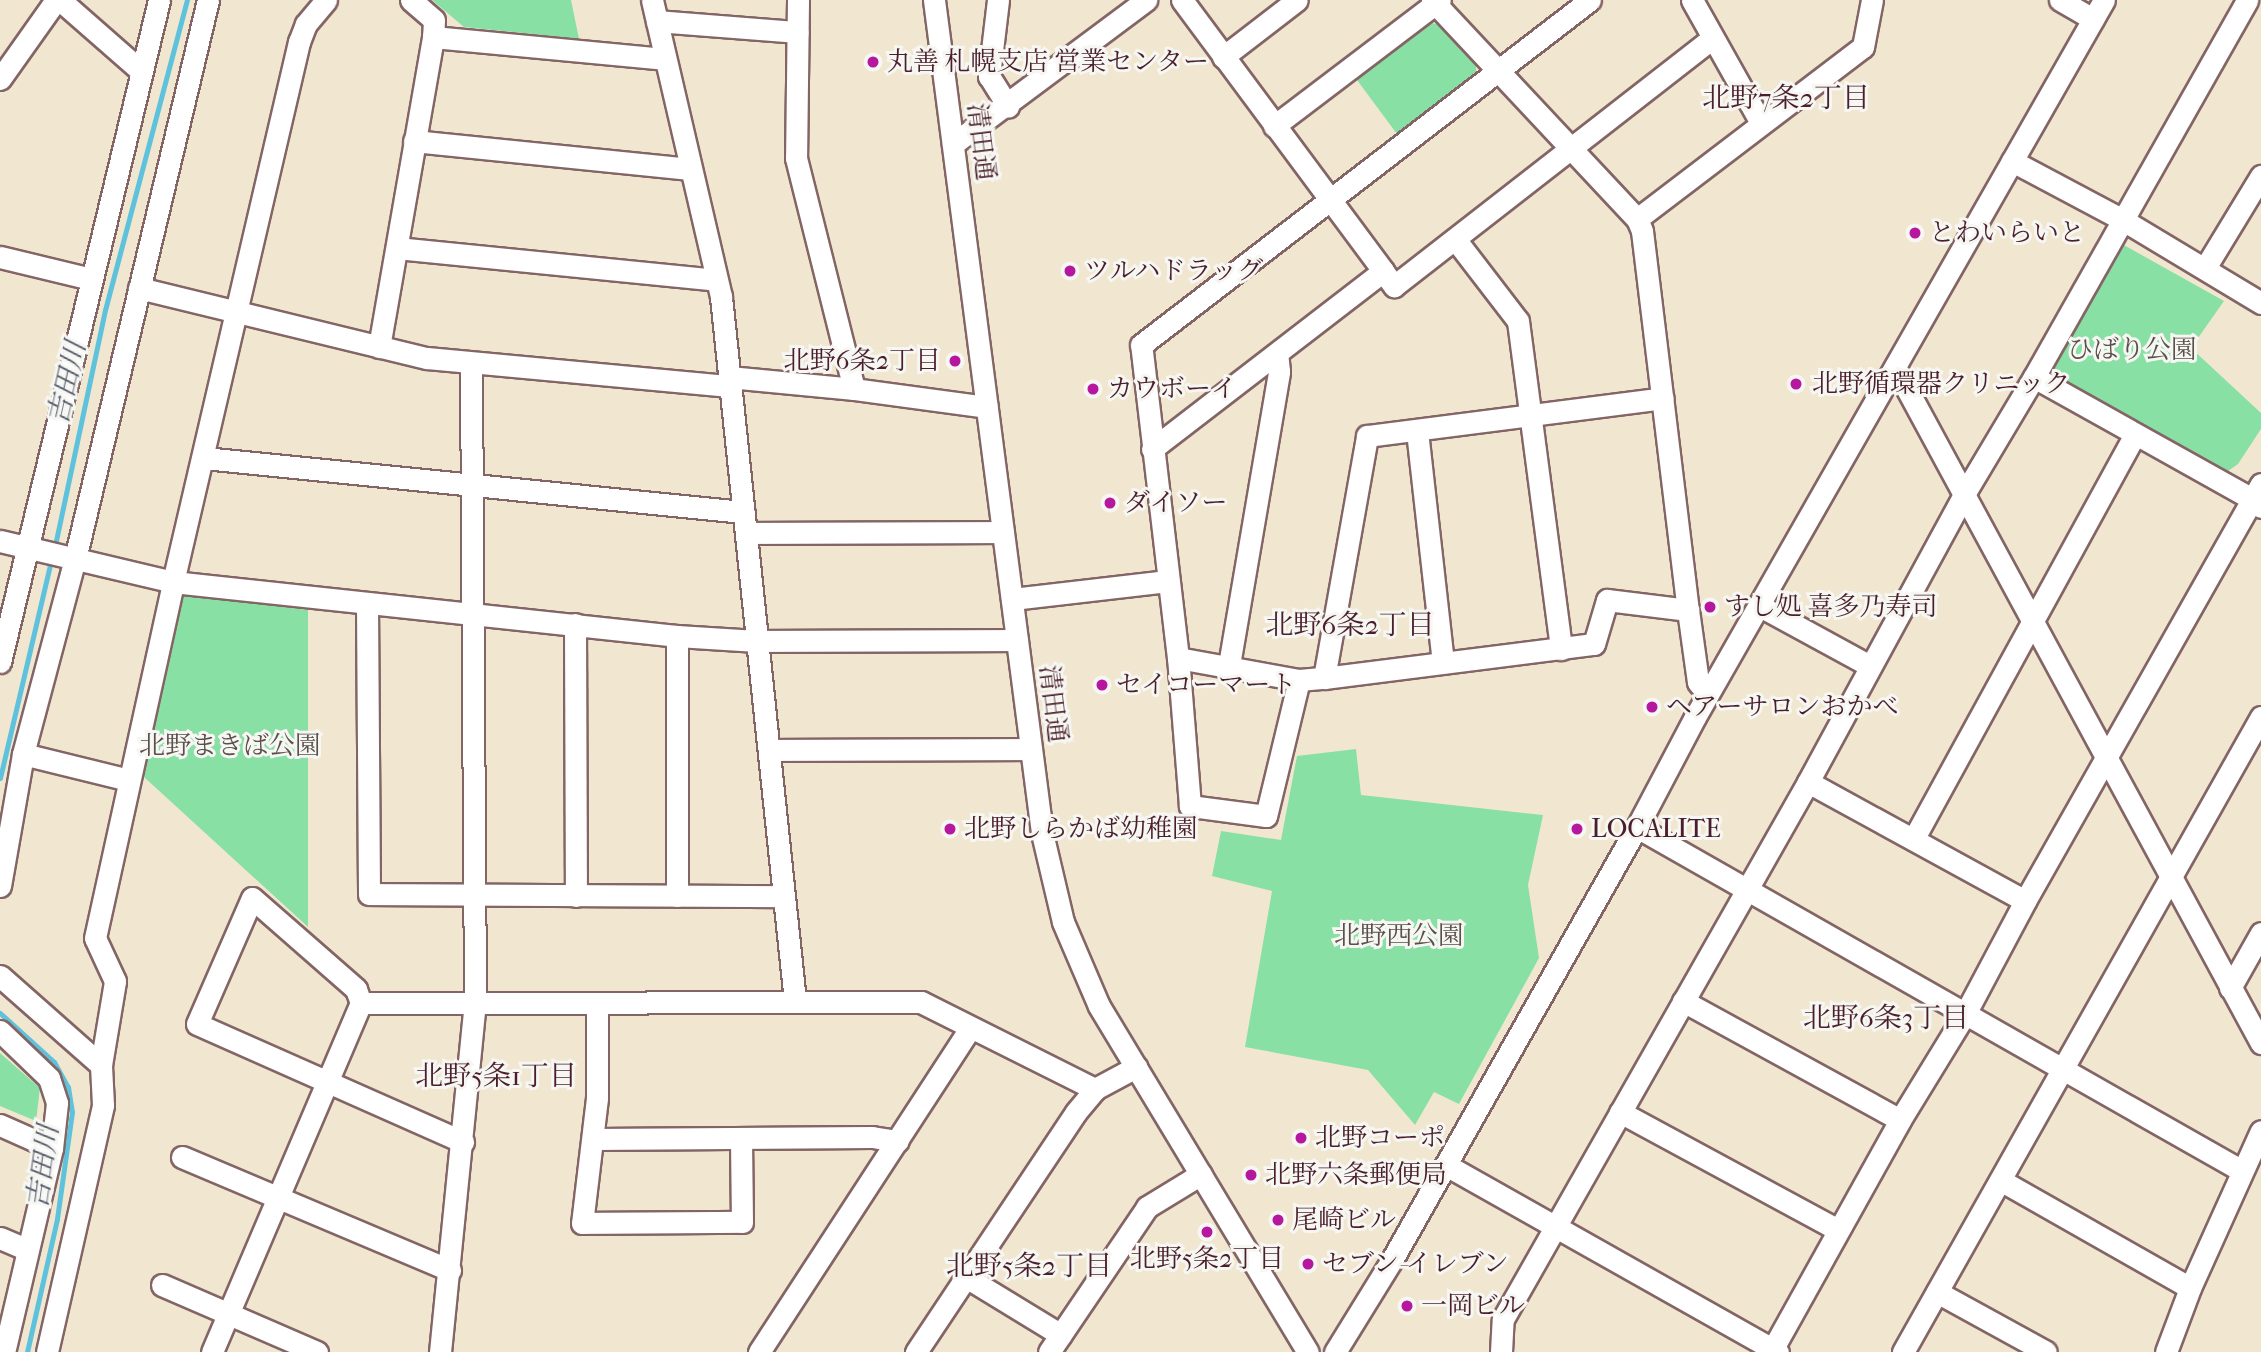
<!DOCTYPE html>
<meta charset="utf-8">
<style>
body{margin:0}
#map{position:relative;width:2261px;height:1352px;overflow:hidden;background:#f1e7d0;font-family:"IM FELL French Canon","Noto Serif JP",serif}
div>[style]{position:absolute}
.green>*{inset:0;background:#88e0a4}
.stream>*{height:5px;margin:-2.5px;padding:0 2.5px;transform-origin:2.5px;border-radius:2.5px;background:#5ec2dc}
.roads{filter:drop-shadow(2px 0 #846565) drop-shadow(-2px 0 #846565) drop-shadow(0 2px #846565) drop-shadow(0 -2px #846565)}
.minor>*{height:21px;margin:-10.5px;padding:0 10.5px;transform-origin:10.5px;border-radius:10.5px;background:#fff}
.dots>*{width:19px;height:19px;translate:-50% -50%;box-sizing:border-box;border:4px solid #f6f6f2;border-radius:50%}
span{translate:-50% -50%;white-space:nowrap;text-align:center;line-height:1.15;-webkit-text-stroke:6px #f6f6f2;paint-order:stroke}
.poi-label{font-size:26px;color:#4a1f2b}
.left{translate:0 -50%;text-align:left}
.right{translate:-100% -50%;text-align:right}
.street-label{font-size:26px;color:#4a1f2b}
.park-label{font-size:26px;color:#5a4f49}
.neighbourhood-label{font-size:28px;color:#4a1f2b}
.water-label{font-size:28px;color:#515869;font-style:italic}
</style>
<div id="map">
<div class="green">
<i style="clip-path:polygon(432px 0,571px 0,579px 39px,464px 27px)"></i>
<i style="clip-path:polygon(1429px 23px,1439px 24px,1476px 66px,1476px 73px,1397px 134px,1357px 80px)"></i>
<i style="clip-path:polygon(2122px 244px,2224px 301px,2191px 348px,2261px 413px,2261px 429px,2238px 464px,2228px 471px,2051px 373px)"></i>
<i style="clip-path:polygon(180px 594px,308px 610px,308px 927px,144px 777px)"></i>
<i style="clip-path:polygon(1356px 749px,1361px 795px,1543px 815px,1528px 885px,1539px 958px,1459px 1104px,1434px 1092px,1415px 1125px,1368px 1070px,1245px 1047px,1272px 891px,1212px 876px,1221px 831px,1281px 840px,1297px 756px)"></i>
<i style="clip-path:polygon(0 1053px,40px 1088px,36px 1121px,0 1106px)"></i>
</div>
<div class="stream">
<i style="left:54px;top:550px;width:245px;rotate:-78deg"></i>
<i style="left:105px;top:310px;width:321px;rotate:-75.2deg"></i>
<i style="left:0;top:778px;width:224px;rotate:-76.8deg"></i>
<i style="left:0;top:1013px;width:73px;rotate:42.2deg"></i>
<i style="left:54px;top:1062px;width:29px;rotate:61deg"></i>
<i style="left:68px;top:1087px;width:25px;rotate:81deg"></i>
<i style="left:72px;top:1112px;width:108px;rotate:98deg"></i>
<i style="left:57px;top:1219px;width:136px;rotate:102.7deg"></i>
</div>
<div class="roads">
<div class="minor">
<i style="left:60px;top:0;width:106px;rotate:41.2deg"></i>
<i style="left:411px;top:0;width:30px;rotate:41deg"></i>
<i style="left:434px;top:20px;width:17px;rotate:93deg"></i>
<i style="left:433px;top:37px;width:232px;rotate:5.4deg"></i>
<i style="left:652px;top:0;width:305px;rotate:76.9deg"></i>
<i style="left:721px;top:297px;width:708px;rotate:84deg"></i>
<i style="left:798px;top:0;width:158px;rotate:90.7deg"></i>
<i style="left:796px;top:158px;width:238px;rotate:75.9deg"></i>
<i style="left:934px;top:0;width:840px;rotate:82.61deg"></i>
<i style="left:1042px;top:833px;width:91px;rotate:76.7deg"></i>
<i style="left:1063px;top:922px;width:91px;rotate:66.8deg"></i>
<i style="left:1099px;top:1006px;width:404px;rotate:58.9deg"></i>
<i style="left:998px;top:0;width:77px;rotate:96.8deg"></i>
<i style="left:989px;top:76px;width:36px;rotate:58deg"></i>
<i style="left:1182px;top:0;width:337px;rotate:53.4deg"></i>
<i style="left:1432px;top:0;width:300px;rotate:46.9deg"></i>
<i style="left:1637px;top:219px;width:13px;rotate:67deg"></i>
<i style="left:1642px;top:231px;width:382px;rotate:83.1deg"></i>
<i style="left:1688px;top:610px;width:73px;rotate:82.1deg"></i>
<i style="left:1698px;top:682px;width:16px;rotate:52deg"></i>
<i style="left:1692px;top:0;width:141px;rotate:60.7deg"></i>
<i style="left:2060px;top:0;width:38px;rotate:30deg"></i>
<i style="left:657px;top:21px;width:141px;rotate:4.5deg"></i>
<i style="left:1223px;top:57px;width:93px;rotate:-37.6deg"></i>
<i style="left:0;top:79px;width:97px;rotate:-54.7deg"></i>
<i style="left:1274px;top:126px;width:208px;rotate:-37.2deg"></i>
<i style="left:414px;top:141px;width:277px;rotate:5.8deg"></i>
<i style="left:953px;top:144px;width:241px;rotate:-36.7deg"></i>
<i style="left:2012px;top:161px;width:126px;rotate:28deg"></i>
<i style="left:2123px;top:220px;width:161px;rotate:31deg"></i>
<i style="left:1637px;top:219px;width:284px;rotate:-37.3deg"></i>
<i style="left:1863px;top:47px;width:48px;rotate:-79.2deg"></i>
<i style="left:1455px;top:239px;width:103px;rotate:52.5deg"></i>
<i style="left:1518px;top:321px;width:331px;rotate:82.5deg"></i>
<i style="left:397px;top:248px;width:321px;rotate:5.7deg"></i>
<i style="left:0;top:257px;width:94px;rotate:13.6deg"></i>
<i style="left:2205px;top:268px;width:108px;rotate:-58.7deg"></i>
<i style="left:139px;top:288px;width:296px;rotate:13.7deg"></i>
<i style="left:427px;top:358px;width:304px;rotate:5.3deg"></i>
<i style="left:379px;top:347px;width:315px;rotate:-80.1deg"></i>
<i style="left:1895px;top:367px;width:769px;rotate:61.57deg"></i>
<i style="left:729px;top:377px;width:126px;rotate:5.5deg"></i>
<i style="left:854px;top:389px;width:134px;rotate:7.7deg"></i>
<i style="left:2034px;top:377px;width:250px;rotate:29.2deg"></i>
<i style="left:2252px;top:499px;width:12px;rotate:42deg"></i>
<i style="left:1417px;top:431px;width:233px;rotate:83.6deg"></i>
<i style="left:1152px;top:449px;width:292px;rotate:-37.6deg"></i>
<i style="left:1383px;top:271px;width:19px;rotate:54deg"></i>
<i style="left:1394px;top:286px;width:404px;rotate:-37.9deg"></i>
<i style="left:204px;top:458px;width:542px;rotate:5.72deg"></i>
<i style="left:747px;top:533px;width:256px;rotate:-0.2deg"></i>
<i style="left:0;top:541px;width:178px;rotate:13.3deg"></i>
<i style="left:173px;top:582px;width:507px;rotate:6.12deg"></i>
<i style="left:677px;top:636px;width:80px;rotate:3.6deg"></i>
<i style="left:757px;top:641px;width:260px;rotate:-0.2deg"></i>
<i style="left:1012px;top:599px;width:157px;rotate:-6.6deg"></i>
<i style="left:367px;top:604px;width:290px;rotate:89.6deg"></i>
<i style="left:369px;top:894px;width:415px;rotate:0.3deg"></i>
<i style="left:1760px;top:606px;width:125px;rotate:28.6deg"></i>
<i style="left:575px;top:624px;width:272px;rotate:89.8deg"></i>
<i style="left:677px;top:636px;width:260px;rotate:90deg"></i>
<i style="left:1178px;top:658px;width:123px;rotate:10.3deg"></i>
<i style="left:1299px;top:680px;width:25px;rotate:-5deg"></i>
<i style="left:1324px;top:678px;width:272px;rotate:-7.2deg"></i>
<i style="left:1594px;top:644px;width:46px;rotate:-73.5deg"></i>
<i style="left:1607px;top:600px;width:82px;rotate:7deg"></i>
<i style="left:0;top:662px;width:681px;rotate:-76.49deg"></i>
<i style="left:1229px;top:665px;width:298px;rotate:-80.3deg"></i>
<i style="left:1279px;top:371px;width:18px;rotate:-96deg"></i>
<i style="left:1324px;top:678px;width:246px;rotate:-79.9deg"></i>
<i style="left:1367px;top:436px;width:298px;rotate:-7.3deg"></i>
<i style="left:1299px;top:680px;width:140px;rotate:103.6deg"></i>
<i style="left:1266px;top:816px;width:77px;rotate:-172.5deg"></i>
<i style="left:1190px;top:806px;width:148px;rotate:-94.6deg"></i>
<i style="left:1178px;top:658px;width:315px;rotate:-96.7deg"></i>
<i style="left:1141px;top:345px;width:566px;rotate:-37.54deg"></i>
<i style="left:769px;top:750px;width:262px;rotate:-0.2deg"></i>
<i style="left:23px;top:754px;width:109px;rotate:13.8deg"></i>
<i style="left:1808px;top:782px;width:247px;rotate:28.7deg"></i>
<i style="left:1637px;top:827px;width:696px;rotate:29.62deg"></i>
<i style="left:1914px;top:838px;width:460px;rotate:-61.3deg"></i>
<i style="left:0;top:886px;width:134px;rotate:-80.1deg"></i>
<i style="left:23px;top:754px;width:202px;rotate:-75.1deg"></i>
<i style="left:75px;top:559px;width:575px;rotate:-76.62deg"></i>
<i style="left:0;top:976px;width:135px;rotate:41.4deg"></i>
<i style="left:2230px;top:988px;width:63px;rotate:-60.6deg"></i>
<i style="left:1683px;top:1001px;width:247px;rotate:28.7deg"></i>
<i style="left:361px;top:1003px;width:15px;rotate:-110deg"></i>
<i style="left:356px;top:989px;width:138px;rotate:-138.8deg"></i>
<i style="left:252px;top:898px;width:137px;rotate:113.6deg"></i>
<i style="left:197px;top:1024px;width:291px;rotate:23.9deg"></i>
<i style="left:597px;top:1004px;width:94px;rotate:90deg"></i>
<i style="left:597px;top:1098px;width:126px;rotate:96.8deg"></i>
<i style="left:582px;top:1223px;width:160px;rotate:-0.4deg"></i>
<i style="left:742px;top:1222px;width:83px;rotate:-90.7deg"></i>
<i style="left:0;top:1031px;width:68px;rotate:43.8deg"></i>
<i style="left:49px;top:1078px;width:26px;rotate:72deg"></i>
<i style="left:57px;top:1103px;width:45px;rotate:96.3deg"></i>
<i style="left:52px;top:1148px;width:210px;rotate:103.2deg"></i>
<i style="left:1620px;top:1112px;width:248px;rotate:28.4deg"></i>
<i style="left:0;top:1125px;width:57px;rotate:23.9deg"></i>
<i style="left:593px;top:1139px;width:279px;rotate:-0.4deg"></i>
<i style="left:872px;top:1137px;width:26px;rotate:9deg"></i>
<i style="left:182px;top:1157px;width:291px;rotate:22.9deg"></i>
<i style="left:1446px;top:1165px;width:381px;rotate:29.4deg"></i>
<i style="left:2002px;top:1181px;width:216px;rotate:29.6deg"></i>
<i style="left:0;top:1238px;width:30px;rotate:23deg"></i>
<i style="left:966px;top:1277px;width:111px;rotate:31.4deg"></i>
<i style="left:162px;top:1285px;width:169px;rotate:23.4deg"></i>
<i style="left:1937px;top:1292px;width:124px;rotate:28.8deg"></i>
<i style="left:47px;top:1352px;width:253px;rotate:-77.2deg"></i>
<i style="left:103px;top:1105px;width:40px;rotate:-92.9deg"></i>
<i style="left:101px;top:1065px;width:85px;rotate:-80.5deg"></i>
<i style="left:115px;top:981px;width:47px;rotate:-114.9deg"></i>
<i style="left:95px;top:938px;width:364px;rotate:-77.6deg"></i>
<i style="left:173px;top:582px;width:555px;rotate:-76.87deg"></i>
<i style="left:299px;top:42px;width:19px;rotate:-69deg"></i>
<i style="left:306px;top:24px;width:31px;rotate:-50deg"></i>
<i style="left:212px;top:1352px;width:379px;rotate:-66.9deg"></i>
<i style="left:361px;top:1003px;width:560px;rotate:-0.1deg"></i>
<i style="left:921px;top:1002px;width:195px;rotate:26.6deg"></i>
<i style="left:1095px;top:1089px;width:47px;rotate:-28.2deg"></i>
<i style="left:440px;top:1352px;width:351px;rotate:-84.3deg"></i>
<i style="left:475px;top:1003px;width:639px;rotate:-90.36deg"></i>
<i style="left:759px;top:1352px;width:387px;rotate:-56.9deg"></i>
<i style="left:916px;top:1352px;width:288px;rotate:-56.3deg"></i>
<i style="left:1076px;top:1112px;width:30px;rotate:-50deg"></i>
<i style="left:1049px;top:1352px;width:175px;rotate:-55.9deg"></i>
<i style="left:1147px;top:1207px;width:63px;rotate:-31.4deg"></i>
<i style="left:1335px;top:1352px;width:110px;rotate:-58.3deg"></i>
<i style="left:1393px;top:1258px;width:495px;rotate:-60.5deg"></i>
<i style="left:1637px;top:827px;width:124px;rotate:-62.2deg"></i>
<i style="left:1695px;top:717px;width:825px;rotate:-60.3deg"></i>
<i style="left:1501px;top:1352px;width:33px;rotate:-87deg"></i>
<i style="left:1503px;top:1319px;width:618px;rotate:-60.4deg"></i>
<i style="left:1808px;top:782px;width:325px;rotate:-61.5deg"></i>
<i style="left:1963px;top:496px;width:139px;rotate:-59.2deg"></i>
<i style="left:2034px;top:377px;width:433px;rotate:-60.5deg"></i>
<i style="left:1771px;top:1352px;width:265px;rotate:-60.9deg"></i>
<i style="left:1900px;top:1120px;width:124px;rotate:-58.5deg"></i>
<i style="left:1965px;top:1014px;width:128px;rotate:-62deg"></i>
<i style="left:2025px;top:901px;width:479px;rotate:-60.5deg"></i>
<i style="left:1903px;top:1352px;width:729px;rotate:-60.59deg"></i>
<i style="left:2166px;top:1352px;width:68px;rotate:-69.4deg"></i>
<i style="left:2190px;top:1288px;width:172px;rotate:-65.7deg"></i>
</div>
</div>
<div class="dots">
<i style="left:873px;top:62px;background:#b5179e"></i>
<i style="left:1915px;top:233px;background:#b5179e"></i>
<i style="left:1070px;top:271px;background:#b5179e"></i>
<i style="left:955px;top:361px;background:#b5179e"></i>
<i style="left:1796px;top:384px;background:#b5179e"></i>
<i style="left:1093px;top:389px;background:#b5179e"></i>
<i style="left:1110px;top:503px;background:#b5179e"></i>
<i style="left:1710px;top:607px;background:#b5179e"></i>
<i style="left:1102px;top:685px;background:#b5179e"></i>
<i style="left:1652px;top:707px;background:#b5179e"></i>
<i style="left:950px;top:829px;background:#b5179e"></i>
<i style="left:1577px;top:829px;background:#b5179e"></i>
<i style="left:1301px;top:1138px;background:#b5179e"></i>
<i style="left:1251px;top:1175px;background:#b5179e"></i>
<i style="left:1278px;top:1220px;background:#b5179e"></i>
<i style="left:1207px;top:1232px;background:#b5179e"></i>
<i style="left:1308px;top:1264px;background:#b5179e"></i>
<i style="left:1407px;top:1306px;background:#b5179e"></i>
</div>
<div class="poi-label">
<span class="left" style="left:887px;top:62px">丸善 札幌支店 営業センター</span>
<span class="left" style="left:1929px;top:233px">とわいらいと</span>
<span class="left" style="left:1084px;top:271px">ツルハドラッグ</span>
<span class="right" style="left:941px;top:361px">北野6条2丁目</span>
<span class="left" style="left:1812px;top:384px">北野循環器クリニック</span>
<span class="left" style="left:1107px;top:389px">カウボーイ</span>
<span class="left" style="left:1124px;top:503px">ダイソー</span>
<span class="left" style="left:1724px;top:607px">すし処 喜多乃寿司</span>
<span class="left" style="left:1116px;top:685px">セイコーマート</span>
<span class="left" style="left:1666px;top:707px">ヘアーサロンおかべ</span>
<span class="left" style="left:964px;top:829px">北野しらかば幼稚園</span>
<span class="left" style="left:1591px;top:829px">LOCALITE</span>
<span class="left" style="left:1315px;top:1138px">北野コーポ</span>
<span class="left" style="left:1265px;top:1175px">北野六条郵便局</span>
<span class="left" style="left:1292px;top:1220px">尾崎ビル</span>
<span style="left:1207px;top:1259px">北野5条2丁目</span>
<span class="left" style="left:1322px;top:1264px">セブン-イレブン</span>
<span class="left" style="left:1421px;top:1306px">一岡ビル</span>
</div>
<div class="street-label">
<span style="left:981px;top:142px;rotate:83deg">清田通</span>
<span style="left:1053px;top:704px;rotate:83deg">清田通</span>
</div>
<div class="park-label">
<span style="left:2132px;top:350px">ひばり公園</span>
<span style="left:230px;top:746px">北野まきば公園</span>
<span style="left:1399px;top:936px">北野西公園</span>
</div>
<div class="neighbourhood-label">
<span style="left:1786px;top:98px">北野7条2丁目</span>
<span style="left:1350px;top:625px">北野6条2丁目</span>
<span style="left:1886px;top:1018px">北野6条3丁目</span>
<span style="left:496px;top:1076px">北野5条1丁目</span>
<span style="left:1029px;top:1266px">北野5条2丁目</span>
</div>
<div class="water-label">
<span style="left:67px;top:383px;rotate:-77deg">吉田川</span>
<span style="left:43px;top:1167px;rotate:-82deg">吉田川</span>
</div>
</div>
